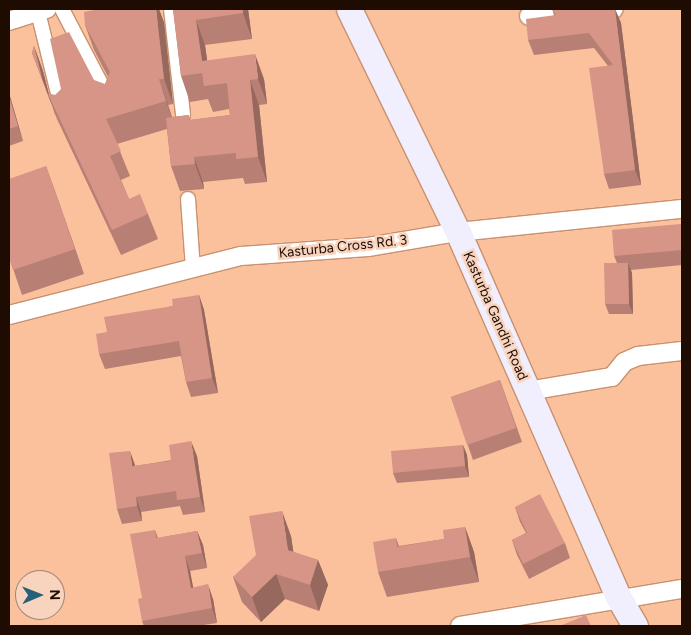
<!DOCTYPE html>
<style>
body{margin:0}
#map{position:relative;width:691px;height:635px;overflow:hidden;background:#fbc19d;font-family:Figtree,sans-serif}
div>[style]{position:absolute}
.roads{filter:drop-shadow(1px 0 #c8916f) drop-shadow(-1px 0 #c8916f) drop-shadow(0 1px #c8916f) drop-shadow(0 -1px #c8916f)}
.pedestrian>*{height:14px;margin:-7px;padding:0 7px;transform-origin:7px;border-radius:7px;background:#fff}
.minor>*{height:18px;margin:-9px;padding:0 9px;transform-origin:9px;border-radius:9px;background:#fff}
.secondary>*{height:25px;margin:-12.5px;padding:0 12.5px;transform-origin:12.5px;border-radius:12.5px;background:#f1eefd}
.wall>*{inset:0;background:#b88074}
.shaded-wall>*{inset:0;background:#96685e}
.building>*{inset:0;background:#d69587}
span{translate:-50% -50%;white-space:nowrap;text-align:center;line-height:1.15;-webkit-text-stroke:5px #f8d4bf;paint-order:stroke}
.street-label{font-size:14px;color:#1e0b01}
.frame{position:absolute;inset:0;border:10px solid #1e0b01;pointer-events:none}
.north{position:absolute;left:15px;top:570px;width:50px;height:50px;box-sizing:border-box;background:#f8d4bf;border:1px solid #a18473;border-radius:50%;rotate:89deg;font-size:14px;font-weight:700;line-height:20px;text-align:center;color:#1e0b01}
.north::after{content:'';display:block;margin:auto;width:18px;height:22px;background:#285f7a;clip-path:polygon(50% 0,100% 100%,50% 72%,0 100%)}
</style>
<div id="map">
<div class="roads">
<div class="pedestrian">
<i style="left:62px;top:9px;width:102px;rotate:62.4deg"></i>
<i style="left:171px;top:9px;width:107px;rotate:83.5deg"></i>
<i style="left:38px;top:12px;width:101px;rotate:76.2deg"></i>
<i style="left:188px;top:199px;width:69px;rotate:85.9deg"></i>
</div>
<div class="minor">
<i style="left:529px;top:16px;width:85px;rotate:-4.7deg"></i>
<i style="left:9px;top:21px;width:40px;rotate:-18deg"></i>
<i style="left:9px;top:315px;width:239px;rotate:-14.3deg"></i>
<i style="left:241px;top:256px;width:127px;rotate:-4.1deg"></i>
<i style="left:368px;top:247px;width:91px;rotate:-9.5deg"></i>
<i style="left:458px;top:232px;width:225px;rotate:-5.9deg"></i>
<i style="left:528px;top:391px;width:85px;rotate:-9.5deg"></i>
<i style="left:612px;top:377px;width:19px;rotate:-51deg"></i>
<i style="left:624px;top:362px;width:15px;rotate:-23deg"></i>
<i style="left:638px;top:356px;width:44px;rotate:-6.5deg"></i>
<i style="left:460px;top:626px;width:225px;rotate:-9.5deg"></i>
</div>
<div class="secondary">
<i style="left:349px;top:9px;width:248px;rotate:64deg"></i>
<i style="left:458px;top:232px;width:400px;rotate:66.3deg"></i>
<i style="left:619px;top:598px;width:32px;rotate:60deg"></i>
</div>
</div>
<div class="wall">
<i style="clip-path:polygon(173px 9px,248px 9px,252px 39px,205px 45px,207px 61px,264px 79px,267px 104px,259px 105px,267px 182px,245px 184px,243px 178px,203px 182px,204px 189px,180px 191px,171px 166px,167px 129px,117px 144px,130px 176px,121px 180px,129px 199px,148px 214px,158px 239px,121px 255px,57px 119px,32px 53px,34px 46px,43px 71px,49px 94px,55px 95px,105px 84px,108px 77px,94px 50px,85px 25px,164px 22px,173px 104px,168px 105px,172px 117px,189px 115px,190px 120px,230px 115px,229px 109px,213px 112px,208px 99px,190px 102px,181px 76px)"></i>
<i style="clip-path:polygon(552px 9px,604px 10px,615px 9px,621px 23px,641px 185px,609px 189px,604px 174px,608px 66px,594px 48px,534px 55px,528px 40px,554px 15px)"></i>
<i style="clip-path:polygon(9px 93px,23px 141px,9px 146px)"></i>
<i style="clip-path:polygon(46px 166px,84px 274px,22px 295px,9px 257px)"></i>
<i style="clip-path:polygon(681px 224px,682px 228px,682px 265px,631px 270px,632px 273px,633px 314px,609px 314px,605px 304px,617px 263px,614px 256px)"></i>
<i style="clip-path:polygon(199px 295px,204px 310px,218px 393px,191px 397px,186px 382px,181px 356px,105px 369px,99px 354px,107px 332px)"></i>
<i style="clip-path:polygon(500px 380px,522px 442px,473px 460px,451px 397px)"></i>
<i style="clip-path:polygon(463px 445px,467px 455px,469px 477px,397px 483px,393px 473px)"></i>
<i style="clip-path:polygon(197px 456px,205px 512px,183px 515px,180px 506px,141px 512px,142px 521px,122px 524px,117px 509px,135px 466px)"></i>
<i style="clip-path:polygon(515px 507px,565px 543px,570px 558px,529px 579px,517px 555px,512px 540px,526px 533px,520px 522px)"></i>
<i style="clip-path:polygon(465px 527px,474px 552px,479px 582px,387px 597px,378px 572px,396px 538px,399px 546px,444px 539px)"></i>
<i style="clip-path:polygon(155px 530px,158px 538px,197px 531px,203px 545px,207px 568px,190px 571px,193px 587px,213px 599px,217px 623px,197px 626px,144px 626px,142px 621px)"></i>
<i style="clip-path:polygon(291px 536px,293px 552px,318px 560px,328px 585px,319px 611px,285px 599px,261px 622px,242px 602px,233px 577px)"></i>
</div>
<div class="shaded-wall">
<i style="clip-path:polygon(156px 9px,159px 9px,164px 22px,173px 104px,164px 79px)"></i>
<i style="clip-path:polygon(243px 9px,248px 9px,252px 39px,243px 13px)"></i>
<i style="clip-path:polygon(615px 9px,621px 23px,641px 185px,635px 170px)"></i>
<i style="clip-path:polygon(196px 20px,205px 45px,211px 87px,202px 61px)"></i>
<i style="clip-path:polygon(34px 46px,43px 71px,51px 103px,42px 78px)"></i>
<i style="clip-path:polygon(255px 54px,264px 79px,267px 104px,258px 79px)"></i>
<i style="clip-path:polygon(159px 79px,168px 105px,175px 126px,166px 101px)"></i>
<i style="clip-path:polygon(250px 80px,259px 105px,267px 182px,258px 157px)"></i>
<i style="clip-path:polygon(9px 93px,23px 141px,18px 126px,9px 96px)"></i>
<i style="clip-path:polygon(194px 157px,203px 182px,204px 189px,195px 164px)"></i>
<i style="clip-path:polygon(46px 166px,55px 191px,84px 274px,75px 249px)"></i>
<i style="clip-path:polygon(628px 263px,632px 273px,633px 314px,629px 304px)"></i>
<i style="clip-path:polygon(199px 295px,204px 310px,218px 393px,212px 378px)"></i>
<i style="clip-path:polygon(191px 441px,197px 456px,205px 512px,200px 497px)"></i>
<i style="clip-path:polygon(463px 445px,467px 455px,469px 477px,465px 466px)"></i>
<i style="clip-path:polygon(130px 451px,135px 465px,137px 481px,132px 466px)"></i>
<i style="clip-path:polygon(136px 497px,141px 512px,142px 521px,137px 506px)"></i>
<i style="clip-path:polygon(282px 511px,291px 536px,297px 575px,288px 550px)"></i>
<i style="clip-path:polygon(465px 527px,474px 552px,479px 582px,470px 557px)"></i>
<i style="clip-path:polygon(197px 531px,203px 545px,207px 568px,202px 553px)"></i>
<i style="clip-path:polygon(185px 556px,190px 571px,196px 603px,191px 588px)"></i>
<i style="clip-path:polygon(318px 560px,328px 585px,319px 611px,310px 585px)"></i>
<i style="clip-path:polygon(276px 574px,285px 599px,261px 622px,252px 597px)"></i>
<i style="clip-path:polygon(208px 584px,213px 599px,217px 623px,212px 608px)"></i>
</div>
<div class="building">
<i style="clip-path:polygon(99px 9px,156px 9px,164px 79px,159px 79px,166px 101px,106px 119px,121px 151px,110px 156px,129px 199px,140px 194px,148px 214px,112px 230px,48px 94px,55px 95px,61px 89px,50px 39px,69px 32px,94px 80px,105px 84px,110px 72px,85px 25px,84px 12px)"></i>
<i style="clip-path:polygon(173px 9px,243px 9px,243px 13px,196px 20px,202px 61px,255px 54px,258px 79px,250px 80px,258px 157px,236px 159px,236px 153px,194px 157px,195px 164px,171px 166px,166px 118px,189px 115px,189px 120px,230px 115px,227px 83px,204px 86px,202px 73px,181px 76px)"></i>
<i style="clip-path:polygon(552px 9px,603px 9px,603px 10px,615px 9px,635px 170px,604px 174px,589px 68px,613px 65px,589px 33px,528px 40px,526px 19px,556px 15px)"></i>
<i style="clip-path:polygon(34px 46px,42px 78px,32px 53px)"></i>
<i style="clip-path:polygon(9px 96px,18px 126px,9px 129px)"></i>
<i style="clip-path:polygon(46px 166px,75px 249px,13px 270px,9px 257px,9px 179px)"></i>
<i style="clip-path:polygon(681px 224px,682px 250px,614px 256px,612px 230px)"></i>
<i style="clip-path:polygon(604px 263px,628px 263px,629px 304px,605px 304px)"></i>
<i style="clip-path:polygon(199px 295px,212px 378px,186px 382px,179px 341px,99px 354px,96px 334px,107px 332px,104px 317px,173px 306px,172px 299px)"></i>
<i style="clip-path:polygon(500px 380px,516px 428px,467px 445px,451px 397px)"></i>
<i style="clip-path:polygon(191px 441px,200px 497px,177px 500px,176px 491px,136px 497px,137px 506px,117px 509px,109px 453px,130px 451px,132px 466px,171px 461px,169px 445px)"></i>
<i style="clip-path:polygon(463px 445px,465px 466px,393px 473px,391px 451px)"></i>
<i style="clip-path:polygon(540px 494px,565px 543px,523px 564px,512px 540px,527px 533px,515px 507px)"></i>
<i style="clip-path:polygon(282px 511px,288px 550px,318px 560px,310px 585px,276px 574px,252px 597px,233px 577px,256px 555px,249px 516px)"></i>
<i style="clip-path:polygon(465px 527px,470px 557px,378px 572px,373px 542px,396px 538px,397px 547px,444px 539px,443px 530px)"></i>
<i style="clip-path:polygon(155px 530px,156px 538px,197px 531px,202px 553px,185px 556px,191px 588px,208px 584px,212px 608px,142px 621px,138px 599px,142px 598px,130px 534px)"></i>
<i style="clip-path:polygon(586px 615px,591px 626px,560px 626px)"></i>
</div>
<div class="street-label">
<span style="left:343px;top:247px;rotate:-6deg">Kasturba Cross Rd. 3</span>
<span style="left:495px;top:316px;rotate:66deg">Kasturba Gandhi Road</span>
</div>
<div class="frame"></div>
<div class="north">N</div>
</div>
